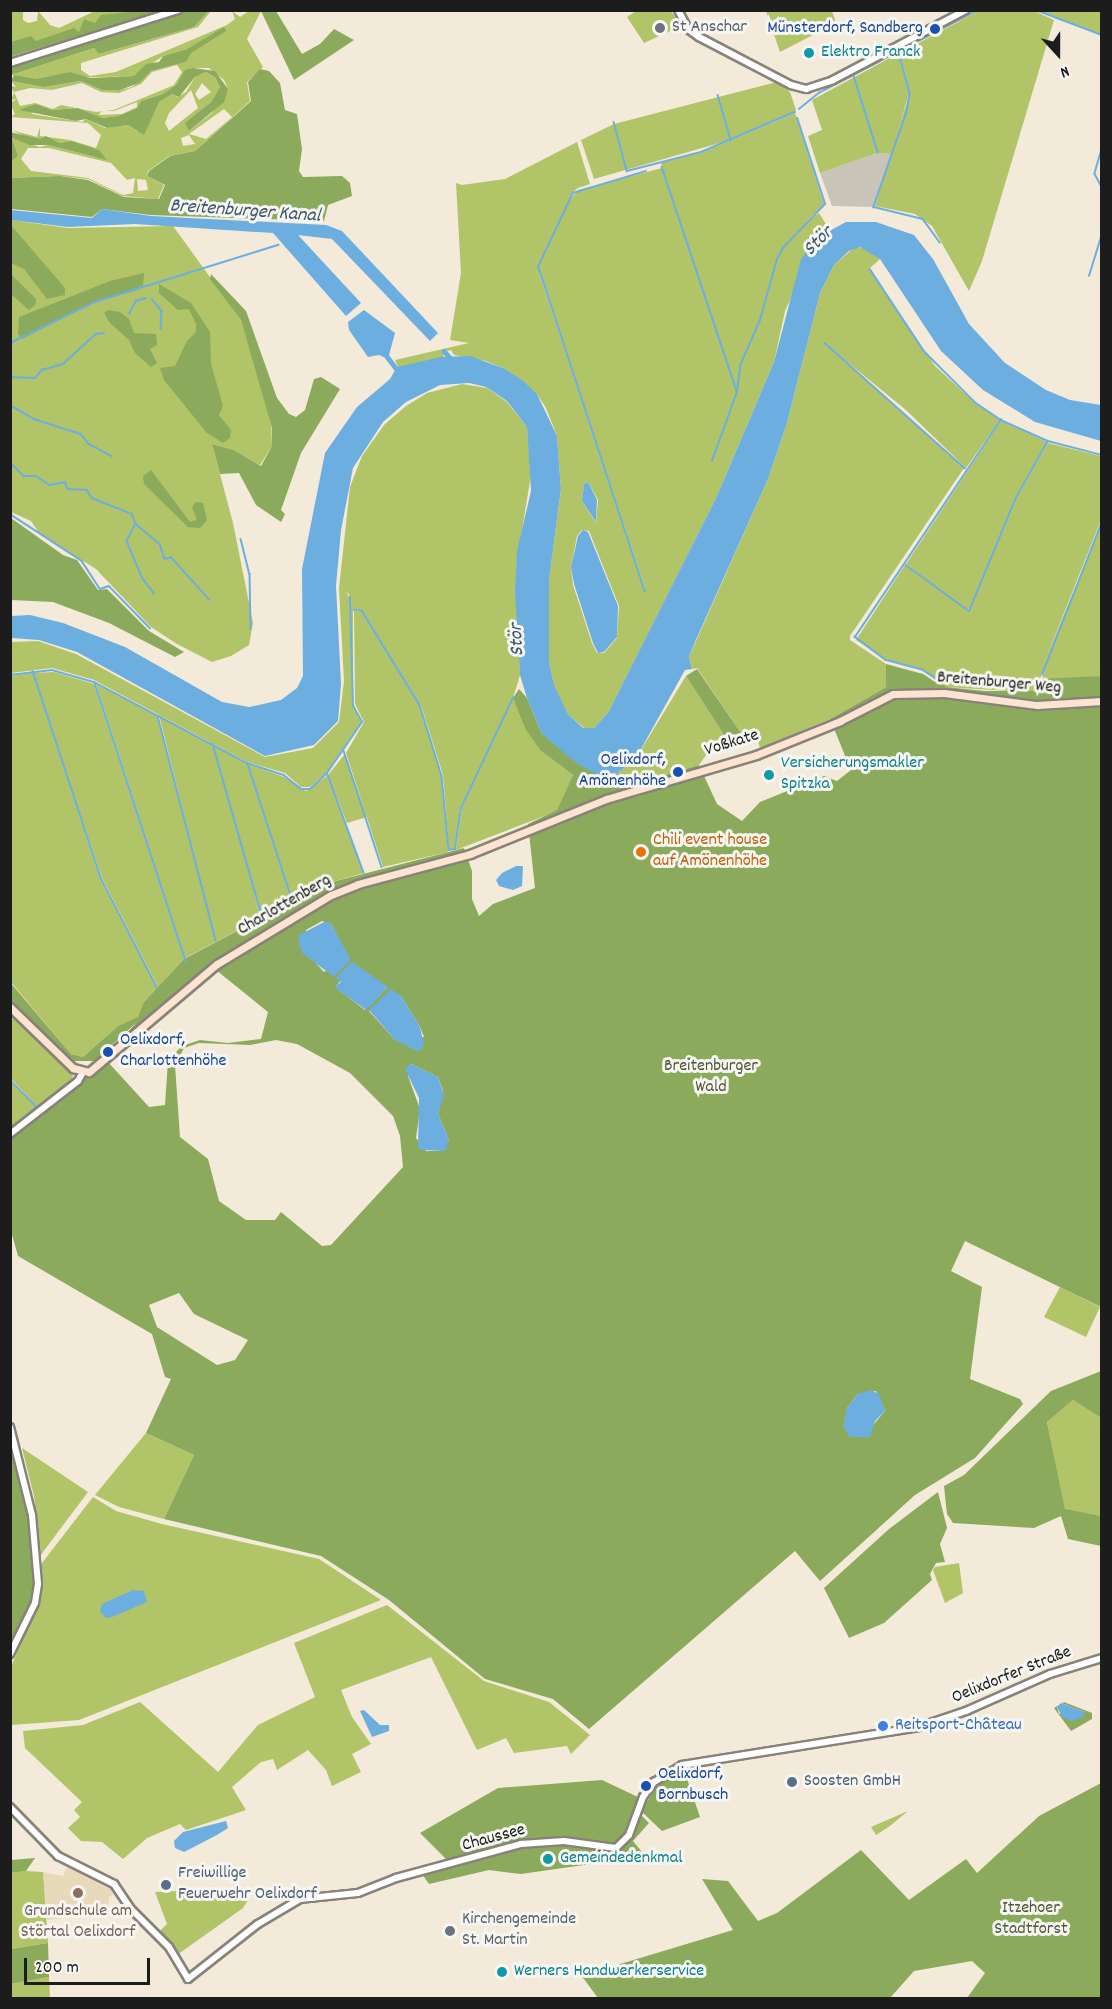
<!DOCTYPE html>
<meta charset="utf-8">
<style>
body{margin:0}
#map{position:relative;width:1112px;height:2009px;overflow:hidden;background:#f3ead9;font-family:Dekko,sans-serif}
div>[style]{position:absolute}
.built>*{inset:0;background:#e8d9ba}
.industrial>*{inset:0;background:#c9c3b8}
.green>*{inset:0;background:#b1c467}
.forest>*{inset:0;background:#8caa5c}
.water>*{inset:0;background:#6daee1}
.stream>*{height:1.5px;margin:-0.75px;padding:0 0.75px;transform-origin:0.75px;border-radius:0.75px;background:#6daee1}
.canal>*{height:4.5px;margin:-2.25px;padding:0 2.25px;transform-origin:2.25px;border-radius:2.25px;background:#6daee1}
.roads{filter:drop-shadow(2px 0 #88837a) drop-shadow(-2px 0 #88837a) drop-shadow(0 2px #88837a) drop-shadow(0 -2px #88837a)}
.tertiary>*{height:6px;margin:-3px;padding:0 3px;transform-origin:3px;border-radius:3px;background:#fff}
.secondary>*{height:7px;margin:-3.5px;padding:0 3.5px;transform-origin:3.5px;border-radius:3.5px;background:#fde4d1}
.dots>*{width:16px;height:16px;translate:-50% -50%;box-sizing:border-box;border:3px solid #f6f6f2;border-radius:50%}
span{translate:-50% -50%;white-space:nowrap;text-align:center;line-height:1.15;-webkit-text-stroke:6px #f6f6f2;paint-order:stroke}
.worship-label{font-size:18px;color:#5b616d}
.left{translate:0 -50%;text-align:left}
.transit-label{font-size:18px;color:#164399}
.right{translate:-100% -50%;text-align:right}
.culture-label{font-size:18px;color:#0d838f}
.street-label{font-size:18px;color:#1c1c1c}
.food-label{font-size:18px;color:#c56008}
.park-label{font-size:18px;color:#505736}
.shop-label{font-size:18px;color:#366cbe}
.service-label{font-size:18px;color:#4e5e75}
.education-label{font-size:18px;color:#785e54}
.water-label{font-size:20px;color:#3c566b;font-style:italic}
.frame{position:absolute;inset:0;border:12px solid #1c1c1c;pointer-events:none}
.north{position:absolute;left:1028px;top:24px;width:60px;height:60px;-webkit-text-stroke:4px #f6f6f2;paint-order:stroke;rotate:159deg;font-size:16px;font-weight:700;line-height:24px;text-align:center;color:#1c1c1c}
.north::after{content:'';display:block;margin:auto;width:21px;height:27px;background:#1c1c1c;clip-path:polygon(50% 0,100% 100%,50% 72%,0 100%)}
.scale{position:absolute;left:24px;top:1958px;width:126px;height:27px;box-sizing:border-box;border:3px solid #1c1c1c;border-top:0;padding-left:8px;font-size:18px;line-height:21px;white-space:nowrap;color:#1c1c1c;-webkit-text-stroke:4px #f6f6f2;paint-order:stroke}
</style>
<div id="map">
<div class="built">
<i style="clip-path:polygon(68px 1866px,82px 1869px,81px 1874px,111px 1890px,113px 1895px,109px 1897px,108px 1912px,47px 1920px,43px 1872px,63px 1876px)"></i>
</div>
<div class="industrial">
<i style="clip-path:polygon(877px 153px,892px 154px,873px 207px,832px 206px,820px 173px)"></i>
</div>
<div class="green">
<i style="clip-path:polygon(980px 10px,1034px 11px,1054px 20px,982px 261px,969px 291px,932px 226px,915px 214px,875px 206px,910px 92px,900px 53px)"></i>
<i style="clip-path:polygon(11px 11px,23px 11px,23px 20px,28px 23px,37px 21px,38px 11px,50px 25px,59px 28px,95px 11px,163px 11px,11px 57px)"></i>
<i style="clip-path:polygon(evenodd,209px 11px,211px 11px,198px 27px,81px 63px,81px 70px,90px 76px,116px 72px,227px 25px,235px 19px,232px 11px,240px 17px,249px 11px,261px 11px,247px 39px,263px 67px,247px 82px,250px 101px,195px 151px,169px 156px,148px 171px,147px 176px,164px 185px,158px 199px,123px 196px,88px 179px,60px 176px,10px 178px,11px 162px,18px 156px,12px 138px,40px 147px,48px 145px,95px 157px,99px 150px,77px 145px,71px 141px,59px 143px,29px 138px,11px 130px,37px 137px,40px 127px,40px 136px,70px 140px,96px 148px,101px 135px,88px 123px,11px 117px,15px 114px,10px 103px,17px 99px,11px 100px,14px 93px,11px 86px,16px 87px,11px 81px,44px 87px,81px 81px,102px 90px,120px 90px,132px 87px,151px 71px,186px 62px,190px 53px,226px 28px,187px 49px,163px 56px,134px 76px,36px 79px,11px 75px,94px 48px,99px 54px,194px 27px,209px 11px,177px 65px,182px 72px,174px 85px,114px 110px,96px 112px,61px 105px,53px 109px,35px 103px,20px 106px,14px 92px,30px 88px,52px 90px,82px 83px,101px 92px,119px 93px,141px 84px,152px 72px,177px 65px,209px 11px,193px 68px,209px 68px,224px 80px,228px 89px,212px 113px,189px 131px,189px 121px,211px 102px,220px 87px,215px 77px,206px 72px,195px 77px,186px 92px,178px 97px,172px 94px,159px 102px,137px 131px,128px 125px,105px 128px,86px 119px,82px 122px,32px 114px,36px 104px,52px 110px,78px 108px,101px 118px,118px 116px,137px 108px,141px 101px,163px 94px,176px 85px,185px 71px,193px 68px,209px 11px,202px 83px,211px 92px,199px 100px,195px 94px,202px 83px,209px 11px,191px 90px,198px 108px,169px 131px,165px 123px,169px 113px,191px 90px,209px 11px,137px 102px,137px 107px,122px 114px,99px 115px,101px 111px,114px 111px,137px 102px,209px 11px,224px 109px,232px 117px,206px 139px,189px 134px,224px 109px,209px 11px,189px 135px,195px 144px,183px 146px,181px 138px,189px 135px,209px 11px,28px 148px,49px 148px,111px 163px,127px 180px,135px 178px,133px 193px,123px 195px,88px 178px,31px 171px,21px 159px,28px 148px,209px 11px,137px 179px,146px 180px,148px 190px,138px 191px,137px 179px)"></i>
<i style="clip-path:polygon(636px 11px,671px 11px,681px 26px,644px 43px,627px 17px)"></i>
<i style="clip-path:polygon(766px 11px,832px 11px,836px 23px,780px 52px)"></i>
<i style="clip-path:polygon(1039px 11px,1101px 11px,1101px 34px,1067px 22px)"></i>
<i style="clip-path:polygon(899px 53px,909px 92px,892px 154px,878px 153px,869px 123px,877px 153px,820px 173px,808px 136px,822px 130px,812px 100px)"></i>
<i style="clip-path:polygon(777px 82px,790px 92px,796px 110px,793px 112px,731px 140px,719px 103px,730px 140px,594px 179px,581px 140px,614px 124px)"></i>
<i style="clip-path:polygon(evenodd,795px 113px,824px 204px,805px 223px,819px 213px,829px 229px,818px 237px,785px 311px,774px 362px,717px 496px,608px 713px,594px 728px,584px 728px,568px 714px,554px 686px,549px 663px,549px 580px,561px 489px,557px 436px,546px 408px,537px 394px,503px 368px,486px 361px,454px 355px,451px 350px,443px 352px,444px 358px,404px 367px,398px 367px,395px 360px,469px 343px,450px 340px,461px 273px,456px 183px,462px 185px,505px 179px,577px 142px,590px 184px,578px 188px,572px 193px,539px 268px,569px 201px,578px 190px,662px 168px,661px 162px,701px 153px,795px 113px,539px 270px,645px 588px,644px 589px,540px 276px,539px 270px,795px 113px,588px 482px,598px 500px,596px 523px,582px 501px,584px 484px,588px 482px,795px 113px,582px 530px,589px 531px,619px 606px,617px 638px,604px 653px,597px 653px,592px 643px,573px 585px,571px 567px,577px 536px,582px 530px)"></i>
<i style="clip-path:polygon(11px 220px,68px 228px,173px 226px,241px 320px,271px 417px,272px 446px,260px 465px,234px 450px,212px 444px,233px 523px,253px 623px,249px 645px,231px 656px,212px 662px,177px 644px,151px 627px,96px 569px,39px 533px,31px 521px,11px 512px)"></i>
<i style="clip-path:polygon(855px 247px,865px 248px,880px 259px,869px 269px,935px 366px,976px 404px,1000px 420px,966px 468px,906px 410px,824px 343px,964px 468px,850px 636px,850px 640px,886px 664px,886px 687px,830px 719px,760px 748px,754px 728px,741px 733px,697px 668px,692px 669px,689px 657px,768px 479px,787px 423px,820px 293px,834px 265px)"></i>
<i style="clip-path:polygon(462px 384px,487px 388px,507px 402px,527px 427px,531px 475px,516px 567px,520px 675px,513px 698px,541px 751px,573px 775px,557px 811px,456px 850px,462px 808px,488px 750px,460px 808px,455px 848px,449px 850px,443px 775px,421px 705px,362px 611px,353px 609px,350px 596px,346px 591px,353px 606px,353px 705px,361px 722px,326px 773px,310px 787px,301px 787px,285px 773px,247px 762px,94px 680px,52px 668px,11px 673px,10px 642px,38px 641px,76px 654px,265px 757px,313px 748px,339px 722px,344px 681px,339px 588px,350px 487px,362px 456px,384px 425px,406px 406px,427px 393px)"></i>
<i style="clip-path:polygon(1001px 421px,1047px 442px,1016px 498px,972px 607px,966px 610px,906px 564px)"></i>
<i style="clip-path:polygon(1048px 443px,1101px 456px,1101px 520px,1042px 668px,1101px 524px,1101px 676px,1055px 680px,1039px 679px,1040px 675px,1035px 691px,1026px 692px,945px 687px,922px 669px,885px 659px,856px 640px,905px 565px,969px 612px,1017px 498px)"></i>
<i style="clip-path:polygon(354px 611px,361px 612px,420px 706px,441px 776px,448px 852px,383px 867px,346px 753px,364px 722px,355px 704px)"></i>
<i style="clip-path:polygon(54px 672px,94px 684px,184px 959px,158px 987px,102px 878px,47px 717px,34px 673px)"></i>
<i style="clip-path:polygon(33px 673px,100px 879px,157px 988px,143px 1003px,138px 1018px,118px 1026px,83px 1057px,71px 1054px,11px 982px,11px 676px)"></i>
<i style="clip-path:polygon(686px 676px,726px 738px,716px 741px,699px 765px,619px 788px,618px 773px,636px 758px)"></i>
<i style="clip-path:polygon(96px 684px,157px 716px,213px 931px,159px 715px,247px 764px,293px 904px,262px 917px,214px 747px,261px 918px,185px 958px)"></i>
<i style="clip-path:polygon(345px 754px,367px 817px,347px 823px,328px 775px)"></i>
<i style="clip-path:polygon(248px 764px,284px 777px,306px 791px,327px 776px,364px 873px,328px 883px,294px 904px)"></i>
<i style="clip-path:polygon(10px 1010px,73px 1074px,72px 1079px,39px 1108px,11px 1079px)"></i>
<i style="clip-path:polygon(10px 1082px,38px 1109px,11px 1129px,10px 1129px)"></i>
<i style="clip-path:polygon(1060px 1287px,1100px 1307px,1086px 1337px,1044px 1317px)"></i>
<i style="clip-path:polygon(1073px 1400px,1101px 1418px,1101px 1516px,1065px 1510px,1047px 1422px)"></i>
<i style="clip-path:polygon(146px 1433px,194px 1455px,164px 1519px,119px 1507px,95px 1495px)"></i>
<i style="clip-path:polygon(22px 1448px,88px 1492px,40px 1556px,34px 1496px)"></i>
<i style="clip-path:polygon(93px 1497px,116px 1511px,162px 1524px,319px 1559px,381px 1600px,79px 1720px,11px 1725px,11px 1667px,40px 1598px,42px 1563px)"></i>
<i style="clip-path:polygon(959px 1563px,963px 1593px,945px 1603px,933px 1570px,935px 1567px)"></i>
<i style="clip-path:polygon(387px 1605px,484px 1681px,549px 1702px,590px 1735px,571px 1754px,567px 1746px,514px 1753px,506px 1738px,477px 1750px,431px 1657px,341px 1690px,352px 1717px,371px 1744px,352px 1754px,361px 1772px,332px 1786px,326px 1770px,308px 1750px,277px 1770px,273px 1759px,261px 1762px,232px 1787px,246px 1810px,186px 1830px,180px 1824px,147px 1838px,123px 1859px,102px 1842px,81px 1841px,68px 1828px,80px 1817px,74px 1810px,82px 1802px,25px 1748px,23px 1731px,83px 1725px,140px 1702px,218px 1772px,258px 1725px,315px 1697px,294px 1643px)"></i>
<i style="clip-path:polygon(908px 1811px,890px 1826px,876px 1835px,871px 1827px)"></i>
<i style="clip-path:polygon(26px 1871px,43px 1872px,48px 1943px,11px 1949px,11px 1873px)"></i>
<i style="clip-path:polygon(244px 1888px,248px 1900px,243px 1908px,177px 1955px,159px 1932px,167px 1924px,155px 1892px)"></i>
<i style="clip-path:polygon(49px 1977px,50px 1998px,11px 1998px,11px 1984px)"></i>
</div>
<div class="forest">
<i style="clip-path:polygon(139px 11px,161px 11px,11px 56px,11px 42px,31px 36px,36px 41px,74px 28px,79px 32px,84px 19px,95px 23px,101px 15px)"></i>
<i style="clip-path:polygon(166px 11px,209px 11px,194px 27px,99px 54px,94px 48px,11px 75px,10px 59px)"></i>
<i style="clip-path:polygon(261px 11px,276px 11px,302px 54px,320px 44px,334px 29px,354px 40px,294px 80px)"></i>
<i style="clip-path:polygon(224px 27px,226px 31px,191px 53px,186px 62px,151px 71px,139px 83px,120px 90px,102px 90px,81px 81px,44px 87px,11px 81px,14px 75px,37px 79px,70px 72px,90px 78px,134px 76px,146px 64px,159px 62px,163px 56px,187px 49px)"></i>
<i style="clip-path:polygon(193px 68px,215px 71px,228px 89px,224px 102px,189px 131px,185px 123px,211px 102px,220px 87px,215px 77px,206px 72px,195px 77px,179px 97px,172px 94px,159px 102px,144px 135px,128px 125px,107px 128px,86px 119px,76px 121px,19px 110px,36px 104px,52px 110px,78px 108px,102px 118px,118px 116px,137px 108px,141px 101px,163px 94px,176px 85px,185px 70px)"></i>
<i style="clip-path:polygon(260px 69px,269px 71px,280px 83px,285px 110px,297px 114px,302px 149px,299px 171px,303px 177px,342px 176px,350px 183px,352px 196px,328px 205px,324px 221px,150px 215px,102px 209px,92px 217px,11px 209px,11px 178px,60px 176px,88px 180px,124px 197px,159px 199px,165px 185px,147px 176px,149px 171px,170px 156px,195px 151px,251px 101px,248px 82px)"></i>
<i style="clip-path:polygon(10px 132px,40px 139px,46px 136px,59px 143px,71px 141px,99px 150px,107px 160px,48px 145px,30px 145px,12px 138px,18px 156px,11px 162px)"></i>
<i style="clip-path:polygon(10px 224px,65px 288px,65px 295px,47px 299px,24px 269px,11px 263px)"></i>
<i style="clip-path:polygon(144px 273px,143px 286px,138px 290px,98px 300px,22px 339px,18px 334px,19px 317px,110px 281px)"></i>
<i style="clip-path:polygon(11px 274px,36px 299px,36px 304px,29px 310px,11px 294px)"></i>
<i style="clip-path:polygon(211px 274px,246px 311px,277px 398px,289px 414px,296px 417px,305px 410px,314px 379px,321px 377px,340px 389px,301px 453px,281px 510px,285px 514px,281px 522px,256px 505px,239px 473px,220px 474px,212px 444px,234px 450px,261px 466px,272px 446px,272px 428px,241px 320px,210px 279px)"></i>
<i style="clip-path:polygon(159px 284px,191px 303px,210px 332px,211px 364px,223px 406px,219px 415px,231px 430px,230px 438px,223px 443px,207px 433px,164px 380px,160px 368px,175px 366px,187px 341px,196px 332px,196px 324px,189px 309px,178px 310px,159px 293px)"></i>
<i style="clip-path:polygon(108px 310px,120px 312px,129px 319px,134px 333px,156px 334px,157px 345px,150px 349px,157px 363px,151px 367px,135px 353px,129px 340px,110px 323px,104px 313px)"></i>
<i style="clip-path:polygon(151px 470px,190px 522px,197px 520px,192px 507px,196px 502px,203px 503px,207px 520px,200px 528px,188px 527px,144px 484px,143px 476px)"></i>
<i style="clip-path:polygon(11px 518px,63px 555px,77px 560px,98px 590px,107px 589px,149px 631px,184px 652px,175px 657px,109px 623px,53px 602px,11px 600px)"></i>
<i style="clip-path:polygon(evenodd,886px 664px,923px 674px,935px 682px,937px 679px,946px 687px,985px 691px,1035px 691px,1039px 679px,1101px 676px,1101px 1307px,965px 1241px,951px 1271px,982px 1287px,970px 1379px,1020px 1399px,1023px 1404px,975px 1458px,915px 1495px,820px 1581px,795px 1551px,589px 1729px,553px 1699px,485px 1679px,389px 1600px,321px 1556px,164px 1519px,194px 1455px,146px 1433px,171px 1379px,165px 1377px,152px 1334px,18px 1256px,11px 1231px,11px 1139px,91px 1074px,136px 1023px,94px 1061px,74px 1061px,11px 1001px,10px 982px,71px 1054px,83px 1057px,118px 1026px,138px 1017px,143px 1003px,184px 959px,328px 883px,464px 848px,472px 871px,472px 899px,479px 916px,493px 904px,535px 888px,528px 824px,557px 810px,573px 775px,541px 751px,526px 730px,513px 698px,519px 689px,527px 698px,542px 734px,606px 776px,618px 773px,620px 788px,699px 765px,717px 804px,742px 821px,760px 802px,824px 776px,837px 781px,851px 770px,830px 719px,886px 687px,886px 664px,322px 921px,331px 924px,347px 955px,324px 972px,311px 958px,306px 930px,322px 921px,886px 664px,354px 966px,387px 988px,365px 1010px,335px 987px,354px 966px,886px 664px,216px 970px,268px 1012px,261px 1039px,228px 1043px,200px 1040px,182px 1046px,168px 1060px,165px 1105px,149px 1107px,108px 1062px,146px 1024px,216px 970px,886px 664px,401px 996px,420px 1027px,424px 1037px,395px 1040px,369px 1011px,401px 996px,886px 664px,276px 1040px,297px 1044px,350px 1073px,393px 1116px,400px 1136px,403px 1167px,331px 1245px,322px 1246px,281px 1212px,275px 1220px,246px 1220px,219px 1201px,208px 1159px,180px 1137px,175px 1065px,184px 1048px,199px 1043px,250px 1045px,276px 1040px,886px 664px,411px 1064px,438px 1077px,443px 1091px,438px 1114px,449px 1140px,440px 1151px,426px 1151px,416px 1138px,420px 1109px,408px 1076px,411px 1064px,886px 664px,179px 1293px,194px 1314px,248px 1340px,235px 1360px,217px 1365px,157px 1327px,149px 1305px,179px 1293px,886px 664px,876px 1391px,885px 1411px,873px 1425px,847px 1408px,858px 1394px,876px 1391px)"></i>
<i style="clip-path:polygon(697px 669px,741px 733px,726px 738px,686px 676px)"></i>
<i style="clip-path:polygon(1101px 1371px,1101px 1418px,1073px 1400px,1047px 1422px,1065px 1509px,1101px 1516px,1101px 1546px,1068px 1539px,1061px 1516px,1034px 1528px,953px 1523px,947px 1514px,944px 1486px,964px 1475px,1051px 1391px)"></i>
<i style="clip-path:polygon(10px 1439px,31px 1519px,34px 1585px,31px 1602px,11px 1644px)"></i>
<i style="clip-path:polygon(938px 1492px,947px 1528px,940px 1544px,945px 1562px,936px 1563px,930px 1574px,932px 1580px,884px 1623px,849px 1638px,824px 1588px,889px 1529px)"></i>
<i style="clip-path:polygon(evenodd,1064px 1702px,1092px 1713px,1092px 1719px,1071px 1731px,1054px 1708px,1064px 1702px,1062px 1703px,1069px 1706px,1085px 1712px,1059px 1714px,1057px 1707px,1062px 1703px)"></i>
<i style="clip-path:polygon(728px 1758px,685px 1773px,700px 1817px,662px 1831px,641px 1811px,660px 1782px,680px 1768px)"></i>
<i style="clip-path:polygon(602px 1780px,640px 1798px,633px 1822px,619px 1844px,612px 1846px,520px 1842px,450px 1863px,420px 1833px,498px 1788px)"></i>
<i style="clip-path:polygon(1101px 1783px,1101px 1998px,967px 1998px,985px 1973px,972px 1961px,914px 1971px,890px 1998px,598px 1998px,578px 1971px,607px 1968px,733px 1930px,702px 1879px,728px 1881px,758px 1921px,777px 1913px,861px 1850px,909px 1900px,966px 1859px,977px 1873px,1039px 1816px)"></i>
<i style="clip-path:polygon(640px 1814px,649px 1823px,633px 1841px,642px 1852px,633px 1858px,521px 1874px,489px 1870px,429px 1884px,422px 1874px,521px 1845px,559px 1842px,618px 1849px)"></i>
<i style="clip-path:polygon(35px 1858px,26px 1871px,11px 1873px,11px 1860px)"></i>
<i style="clip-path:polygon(48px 1943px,49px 1977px,11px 1984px,11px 1949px)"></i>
</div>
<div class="water">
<i style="clip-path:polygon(102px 209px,151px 216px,326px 225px,342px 231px,438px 333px,430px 341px,332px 239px,298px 235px,361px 303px,346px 316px,273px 233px,135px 224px,68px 227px,11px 220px,11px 210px,92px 218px)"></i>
<i style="clip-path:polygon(846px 222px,876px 222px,914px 235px,933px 259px,969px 324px,1005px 363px,1046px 390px,1070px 400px,1101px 405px,1101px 441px,1035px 422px,983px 390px,941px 351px,880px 259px,860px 247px,849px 251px,834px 265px,820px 293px,787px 423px,768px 479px,695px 642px,689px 657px,692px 669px,685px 670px,636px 758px,618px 773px,596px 774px,576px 763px,542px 734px,527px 698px,520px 675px,515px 591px,517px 551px,531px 491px,527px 427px,507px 401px,486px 387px,469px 383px,440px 385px,406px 402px,383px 422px,353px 468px,341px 530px,336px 586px,341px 684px,338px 721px,314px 745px,265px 756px,77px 652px,39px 640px,11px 638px,11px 616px,30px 615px,63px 623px,125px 647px,222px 702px,249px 707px,281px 700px,297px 688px,303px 676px,302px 569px,325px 453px,357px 407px,390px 379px,397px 367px,441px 357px,470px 356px,503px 368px,522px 380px,537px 394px,557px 436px,561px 489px,549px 580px,549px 663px,554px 685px,568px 714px,583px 728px,594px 728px,608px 713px,717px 496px,774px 362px,801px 259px,818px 237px)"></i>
<i style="clip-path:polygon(364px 310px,395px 333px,388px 359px,379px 355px,368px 357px,349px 330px,348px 322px)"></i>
<i style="clip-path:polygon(588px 482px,597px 500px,596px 522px,582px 501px,584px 484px)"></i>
<i style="clip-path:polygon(583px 530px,588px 532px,618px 606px,617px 637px,604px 652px,598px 653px,593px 643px,574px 584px,571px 567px,578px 536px)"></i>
<i style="clip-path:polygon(516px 866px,523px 866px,522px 886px,513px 890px,499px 886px,496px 880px,502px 873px)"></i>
<i style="clip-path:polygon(326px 921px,331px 924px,351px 960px,334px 977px,302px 953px,299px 943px,299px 935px)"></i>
<i style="clip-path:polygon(352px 962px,388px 987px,366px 1010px,334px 987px,341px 982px,336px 978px)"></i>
<i style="clip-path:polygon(391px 989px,401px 996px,420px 1027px,424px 1044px,419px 1052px,395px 1040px,369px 1010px)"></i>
<i style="clip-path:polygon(411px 1064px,438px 1077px,444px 1095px,438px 1114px,449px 1140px,445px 1151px,422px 1150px,418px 1147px,419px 1098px,405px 1069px)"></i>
<i style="clip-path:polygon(871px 1390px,879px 1394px,885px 1411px,875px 1421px,870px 1437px,850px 1437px,843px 1426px,847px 1408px,858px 1394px)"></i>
<i style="clip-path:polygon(133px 1590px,144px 1591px,147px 1602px,112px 1617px,106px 1618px,100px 1612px,102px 1604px)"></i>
<i style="clip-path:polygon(1061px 1703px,1085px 1712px,1083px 1717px,1072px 1721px,1062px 1717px,1057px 1707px)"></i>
<i style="clip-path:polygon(364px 1710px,380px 1725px,389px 1725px,389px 1731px,372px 1737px,360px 1711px)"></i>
<i style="clip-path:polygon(226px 1821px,228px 1828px,217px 1835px,184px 1852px,175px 1848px,174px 1841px,183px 1832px)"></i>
</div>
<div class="stream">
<i style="left:1036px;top:10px;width:71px;rotate:20.7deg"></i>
<i style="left:899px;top:52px;width:42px;rotate:75deg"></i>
<i style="left:910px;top:93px;width:19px;rotate:99deg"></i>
<i style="left:907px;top:112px;width:101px;rotate:109.2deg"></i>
<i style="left:874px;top:207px;width:50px;rotate:13.8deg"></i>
<i style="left:923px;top:219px;width:29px;rotate:54deg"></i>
<i style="left:854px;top:76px;width:80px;rotate:72.5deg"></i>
<i style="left:718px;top:95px;width:47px;rotate:73.9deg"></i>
<i style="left:799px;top:109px;width:26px;rotate:-39deg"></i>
<i style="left:819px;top:93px;width:179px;rotate:-27.6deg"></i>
<i style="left:614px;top:122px;width:51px;rotate:75.1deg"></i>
<i style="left:627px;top:171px;width:76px;rotate:-14.4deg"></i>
<i style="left:701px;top:152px;width:102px;rotate:-23.1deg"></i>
<i style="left:1102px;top:149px;width:26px;rotate:106deg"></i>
<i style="left:1095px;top:174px;width:15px;rotate:62deg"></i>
<i style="left:662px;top:167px;width:236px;rotate:71.5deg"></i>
<i style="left:870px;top:269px;width:98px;rotate:56.6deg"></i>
<i style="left:924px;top:351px;width:74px;rotate:45deg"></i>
<i style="left:976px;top:403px;width:30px;rotate:34deg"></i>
<i style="left:1001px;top:420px;width:51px;rotate:24.1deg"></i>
<i style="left:1048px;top:441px;width:56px;rotate:14.5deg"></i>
<i style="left:1089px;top:276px;width:44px;rotate:-72.8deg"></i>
<i style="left:152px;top:299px;width:16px;rotate:50deg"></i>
<i style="left:162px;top:311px;width:18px;rotate:93deg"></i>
<i style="left:129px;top:314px;width:15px;rotate:-62deg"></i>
<i style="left:136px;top:301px;width:10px;rotate:-17deg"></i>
<i style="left:10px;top:343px;width:94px;rotate:-25.8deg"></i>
<i style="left:95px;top:302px;width:192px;rotate:-17.3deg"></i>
<i style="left:825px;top:343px;width:188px;rotate:41.8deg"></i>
<i style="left:10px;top:377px;width:25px;rotate:2deg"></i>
<i style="left:35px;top:378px;width:11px;rotate:-49deg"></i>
<i style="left:42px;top:370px;width:22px;rotate:-16deg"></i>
<i style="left:63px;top:364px;width:45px;rotate:-42.3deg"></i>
<i style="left:96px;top:334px;width:8px;rotate:-7deg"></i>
<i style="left:10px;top:405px;width:28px;rotate:30deg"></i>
<i style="left:34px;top:419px;width:49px;rotate:17.7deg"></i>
<i style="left:81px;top:434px;width:13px;rotate:51deg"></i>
<i style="left:89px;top:444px;width:26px;rotate:28deg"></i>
<i style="left:712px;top:461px;width:73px;rotate:-70.1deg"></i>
<i style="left:737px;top:392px;width:26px;rotate:-83deg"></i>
<i style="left:740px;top:366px;width:50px;rotate:-66.5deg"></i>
<i style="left:760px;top:320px;width:63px;rotate:-74.4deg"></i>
<i style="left:777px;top:259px;width:13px;rotate:-61deg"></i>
<i style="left:783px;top:248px;width:61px;rotate:-46.3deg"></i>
<i style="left:825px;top:204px;width:90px;rotate:-108deg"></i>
<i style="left:10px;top:462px;width:20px;rotate:45deg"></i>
<i style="left:24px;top:476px;width:12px"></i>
<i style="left:36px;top:476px;width:17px;rotate:33deg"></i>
<i style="left:50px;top:485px;width:15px;rotate:-11deg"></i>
<i style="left:65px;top:482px;width:8px;rotate:67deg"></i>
<i style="left:68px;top:489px;width:19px;rotate:3deg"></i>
<i style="left:87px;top:490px;width:9px;rotate:58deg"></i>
<i style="left:92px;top:498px;width:43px;rotate:21.8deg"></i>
<i style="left:132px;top:514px;width:11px;rotate:68deg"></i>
<i style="left:136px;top:524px;width:31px;rotate:40deg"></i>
<i style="left:160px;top:544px;width:16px;rotate:72deg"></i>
<i style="left:165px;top:559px;width:6px;rotate:-18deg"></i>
<i style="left:171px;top:557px;width:57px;rotate:47.9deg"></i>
<i style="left:10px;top:514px;width:86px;rotate:33.1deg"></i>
<i style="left:82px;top:561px;width:33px;rotate:57deg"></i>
<i style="left:100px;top:589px;width:9px;rotate:-18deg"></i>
<i style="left:109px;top:586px;width:59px;rotate:45.7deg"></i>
<i style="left:136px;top:524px;width:19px;rotate:118deg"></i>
<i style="left:127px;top:541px;width:41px;rotate:67.2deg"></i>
<i style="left:143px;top:579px;width:18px;rotate:52deg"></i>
<i style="left:241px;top:539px;width:36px;rotate:76deg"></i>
<i style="left:250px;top:574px;width:55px;rotate:89deg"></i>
<i style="left:906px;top:565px;width:78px;rotate:36.1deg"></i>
<i style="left:969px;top:611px;width:122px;rotate:-67.4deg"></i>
<i style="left:1016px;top:498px;width:65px;rotate:-60.7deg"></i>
<i style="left:645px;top:592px;width:342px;rotate:-108.2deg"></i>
<i style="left:538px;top:267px;width:82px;rotate:-64.7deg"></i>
<i style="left:573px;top:193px;width:76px;rotate:-16.8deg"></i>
<i style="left:354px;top:610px;width:8px;rotate:7deg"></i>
<i style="left:362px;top:611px;width:110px;rotate:58.3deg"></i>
<i style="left:420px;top:705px;width:74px;rotate:72.8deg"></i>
<i style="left:442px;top:776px;width:74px;rotate:84.6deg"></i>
<i style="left:449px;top:850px;width:6px;rotate:-9deg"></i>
<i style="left:455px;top:849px;width:41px;rotate:-81.7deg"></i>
<i style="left:461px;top:808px;width:122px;rotate:-64.7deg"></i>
<i style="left:33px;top:671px;width:218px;rotate:71.8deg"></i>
<i style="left:101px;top:878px;width:123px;rotate:62.8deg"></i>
<i style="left:10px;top:675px;width:42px;rotate:-6.8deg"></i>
<i style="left:52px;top:670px;width:44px;rotate:15.9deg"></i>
<i style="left:94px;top:682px;width:173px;rotate:27.9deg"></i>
<i style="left:247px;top:763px;width:39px;rotate:18deg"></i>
<i style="left:284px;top:775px;width:22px;rotate:39deg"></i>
<i style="left:301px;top:789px;width:9px"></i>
<i style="left:310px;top:789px;width:23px;rotate:-43deg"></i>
<i style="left:327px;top:773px;width:62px;rotate:-55.5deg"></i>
<i style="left:362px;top:722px;width:18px;rotate:-119deg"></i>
<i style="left:353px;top:706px;width:109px;rotate:-91.6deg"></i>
<i style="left:936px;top:679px;width:17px;rotate:-147deg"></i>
<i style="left:922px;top:670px;width:38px;rotate:-165deg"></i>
<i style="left:885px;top:660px;width:38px;rotate:-143deg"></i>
<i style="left:855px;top:637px;width:262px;rotate:-56.1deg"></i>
<i style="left:95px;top:683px;width:293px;rotate:71.9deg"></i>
<i style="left:1036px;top:690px;width:180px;rotate:-68.6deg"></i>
<i style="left:158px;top:716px;width:232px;rotate:75.5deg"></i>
<i style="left:213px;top:744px;width:182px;rotate:74.1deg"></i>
<i style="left:344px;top:751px;width:122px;rotate:71.9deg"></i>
<i style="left:248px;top:764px;width:148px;rotate:71.9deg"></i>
<i style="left:328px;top:775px;width:104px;rotate:69.8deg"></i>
<i style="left:10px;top:1080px;width:40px;rotate:45deg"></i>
</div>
<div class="canal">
<i style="left:444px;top:351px;width:12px;rotate:48deg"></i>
<i style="left:386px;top:355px;width:21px;rotate:53deg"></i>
</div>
<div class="roads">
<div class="tertiary">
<i style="left:678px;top:10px;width:21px;rotate:62deg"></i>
<i style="left:688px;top:29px;width:14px;rotate:36deg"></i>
<i style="left:699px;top:37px;width:104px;rotate:27.6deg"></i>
<i style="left:791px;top:85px;width:16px;rotate:15deg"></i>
<i style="left:806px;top:89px;width:28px;rotate:-18deg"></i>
<i style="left:833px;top:80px;width:150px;rotate:-27.8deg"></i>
<i style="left:10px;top:63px;width:176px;rotate:-17.5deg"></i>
<i style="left:10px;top:1134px;width:86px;rotate:-37.9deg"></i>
<i style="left:78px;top:1081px;width:10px;rotate:-61deg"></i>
<i style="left:10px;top:1427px;width:91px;rotate:76deg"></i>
<i style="left:32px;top:1515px;width:69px;rotate:85deg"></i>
<i style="left:38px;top:1584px;width:19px;rotate:99deg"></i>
<i style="left:35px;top:1603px;width:57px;rotate:116.1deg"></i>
<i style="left:10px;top:1807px;width:69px;rotate:45.6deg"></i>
<i style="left:58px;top:1856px;width:63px;rotate:26.6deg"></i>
<i style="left:114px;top:1884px;width:29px;rotate:56deg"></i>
<i style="left:130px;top:1908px;width:55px;rotate:45deg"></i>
<i style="left:169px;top:1947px;width:37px;rotate:59deg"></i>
<i style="left:188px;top:1979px;width:89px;rotate:-38.2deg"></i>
<i style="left:258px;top:1924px;width:49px;rotate:-30.8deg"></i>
<i style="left:300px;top:1899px;width:58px;rotate:-5.9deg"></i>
<i style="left:358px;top:1893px;width:41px;rotate:-21.5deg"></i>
<i style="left:396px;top:1878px;width:130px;rotate:-15.2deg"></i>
<i style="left:521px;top:1844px;width:43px;rotate:-4deg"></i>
<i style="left:564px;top:1841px;width:52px;rotate:7.7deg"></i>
<i style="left:616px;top:1848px;width:18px;rotate:-45deg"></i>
<i style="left:629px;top:1835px;width:40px;rotate:-69.8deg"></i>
<i style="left:643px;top:1797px;width:19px;rotate:-54deg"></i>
<i style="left:654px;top:1782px;width:33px;rotate:-31deg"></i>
<i style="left:682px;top:1765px;width:239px;rotate:-9.1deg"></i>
<i style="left:918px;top:1727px;width:51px;rotate:-18.4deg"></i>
<i style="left:966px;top:1711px;width:92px;rotate:-23.8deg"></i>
<i style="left:1050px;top:1674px;width:54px;rotate:-17.1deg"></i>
</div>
<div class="secondary">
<i style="left:10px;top:1007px;width:88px;rotate:44.1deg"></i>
<i style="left:73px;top:1068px;width:16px;rotate:14deg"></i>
<i style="left:89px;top:1072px;width:167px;rotate:-40.2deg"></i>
<i style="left:217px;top:964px;width:133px;rotate:-31.2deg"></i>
<i style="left:331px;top:895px;width:29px;rotate:-22deg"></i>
<i style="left:358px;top:884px;width:116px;rotate:-15deg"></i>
<i style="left:470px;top:854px;width:147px;rotate:-22deg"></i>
<i style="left:606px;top:799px;width:156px;rotate:-16.3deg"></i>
<i style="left:756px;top:755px;width:91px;rotate:-22deg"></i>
<i style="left:840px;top:721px;width:59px;rotate:-27deg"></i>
<i style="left:893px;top:694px;width:51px;rotate:-1.1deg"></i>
<i style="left:944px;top:693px;width:94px;rotate:7.4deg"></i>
<i style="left:1037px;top:705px;width:65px;rotate:-3.5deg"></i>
</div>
</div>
<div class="dots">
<i style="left:660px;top:28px;background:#6b7280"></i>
<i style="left:935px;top:29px;background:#1a4fb4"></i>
<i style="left:809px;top:53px;background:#0f9aa8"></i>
<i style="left:678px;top:772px;background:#1a4fb4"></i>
<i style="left:769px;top:775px;background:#0f9aa8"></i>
<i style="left:641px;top:852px;background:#e8710a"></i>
<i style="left:108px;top:1052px;background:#1a4fb4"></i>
<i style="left:883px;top:1726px;background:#3f7fe0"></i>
<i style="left:792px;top:1782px;background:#5c6f8a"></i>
<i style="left:646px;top:1786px;background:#1a4fb4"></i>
<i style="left:548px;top:1859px;background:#0f9aa8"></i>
<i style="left:166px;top:1885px;background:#5c6f8a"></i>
<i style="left:78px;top:1893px;background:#8d6e63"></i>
<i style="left:450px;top:1931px;background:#6b7280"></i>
<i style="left:502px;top:1972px;background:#0f9aa8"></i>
</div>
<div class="worship-label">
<span class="left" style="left:672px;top:28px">St Anschar</span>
<span class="left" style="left:462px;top:1931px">Kirchengemeinde<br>St. Martin</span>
</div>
<div class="transit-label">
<span class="right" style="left:923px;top:29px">Münsterdorf, Sandberg</span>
<span class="right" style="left:666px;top:772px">Oelixdorf,<br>Amönenhöhe</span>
<span class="left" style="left:120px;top:1052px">Oelixdorf,<br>Charlottenhöhe</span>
<span class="left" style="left:658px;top:1786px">Oelixdorf,<br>Bornbusch</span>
</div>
<div class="culture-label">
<span class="left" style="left:821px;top:53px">Elektro Franck</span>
<span class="left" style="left:781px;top:775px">Versicherungsmakler<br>Spitzka</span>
<span class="left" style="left:560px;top:1859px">Gemeindedenkmal</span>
<span class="left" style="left:514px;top:1972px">Werners Handwerkerservice</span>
</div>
<div class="street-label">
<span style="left:999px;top:684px;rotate:5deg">Breitenburger Weg</span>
<span style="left:732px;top:744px;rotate:-17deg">Voßkate</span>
<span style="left:285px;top:906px;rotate:-30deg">Charlottenberg</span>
<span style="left:1012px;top:1676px;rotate:-22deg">Oelixdorfer Straße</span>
<span style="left:494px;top:1839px;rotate:-15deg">Chaussee</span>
</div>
<div class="food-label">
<span class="left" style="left:653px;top:852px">Chili event house<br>auf Amönenhöhe</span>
</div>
<div class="park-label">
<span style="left:711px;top:1078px">Breitenburger<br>Wald</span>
<span style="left:1031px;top:1920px">Itzehoer<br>Stadtforst</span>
</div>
<div class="shop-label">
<span class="left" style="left:895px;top:1726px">Reitsport-Château</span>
</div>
<div class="service-label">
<span class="left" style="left:804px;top:1782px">Soosten GmbH</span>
<span class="left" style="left:178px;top:1885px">Freiwillige<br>Feuerwehr Oelixdorf</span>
</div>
<div class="education-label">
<span style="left:78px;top:1923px">Grundschule am<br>Störtal Oelixdorf</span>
</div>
<div class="water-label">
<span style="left:245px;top:212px;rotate:4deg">Breitenburger Kanal</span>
<span style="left:819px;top:242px;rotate:-45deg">Stör</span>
<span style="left:518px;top:640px;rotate:-93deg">Stör</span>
</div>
<div class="frame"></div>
<div class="north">N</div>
<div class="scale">200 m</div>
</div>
